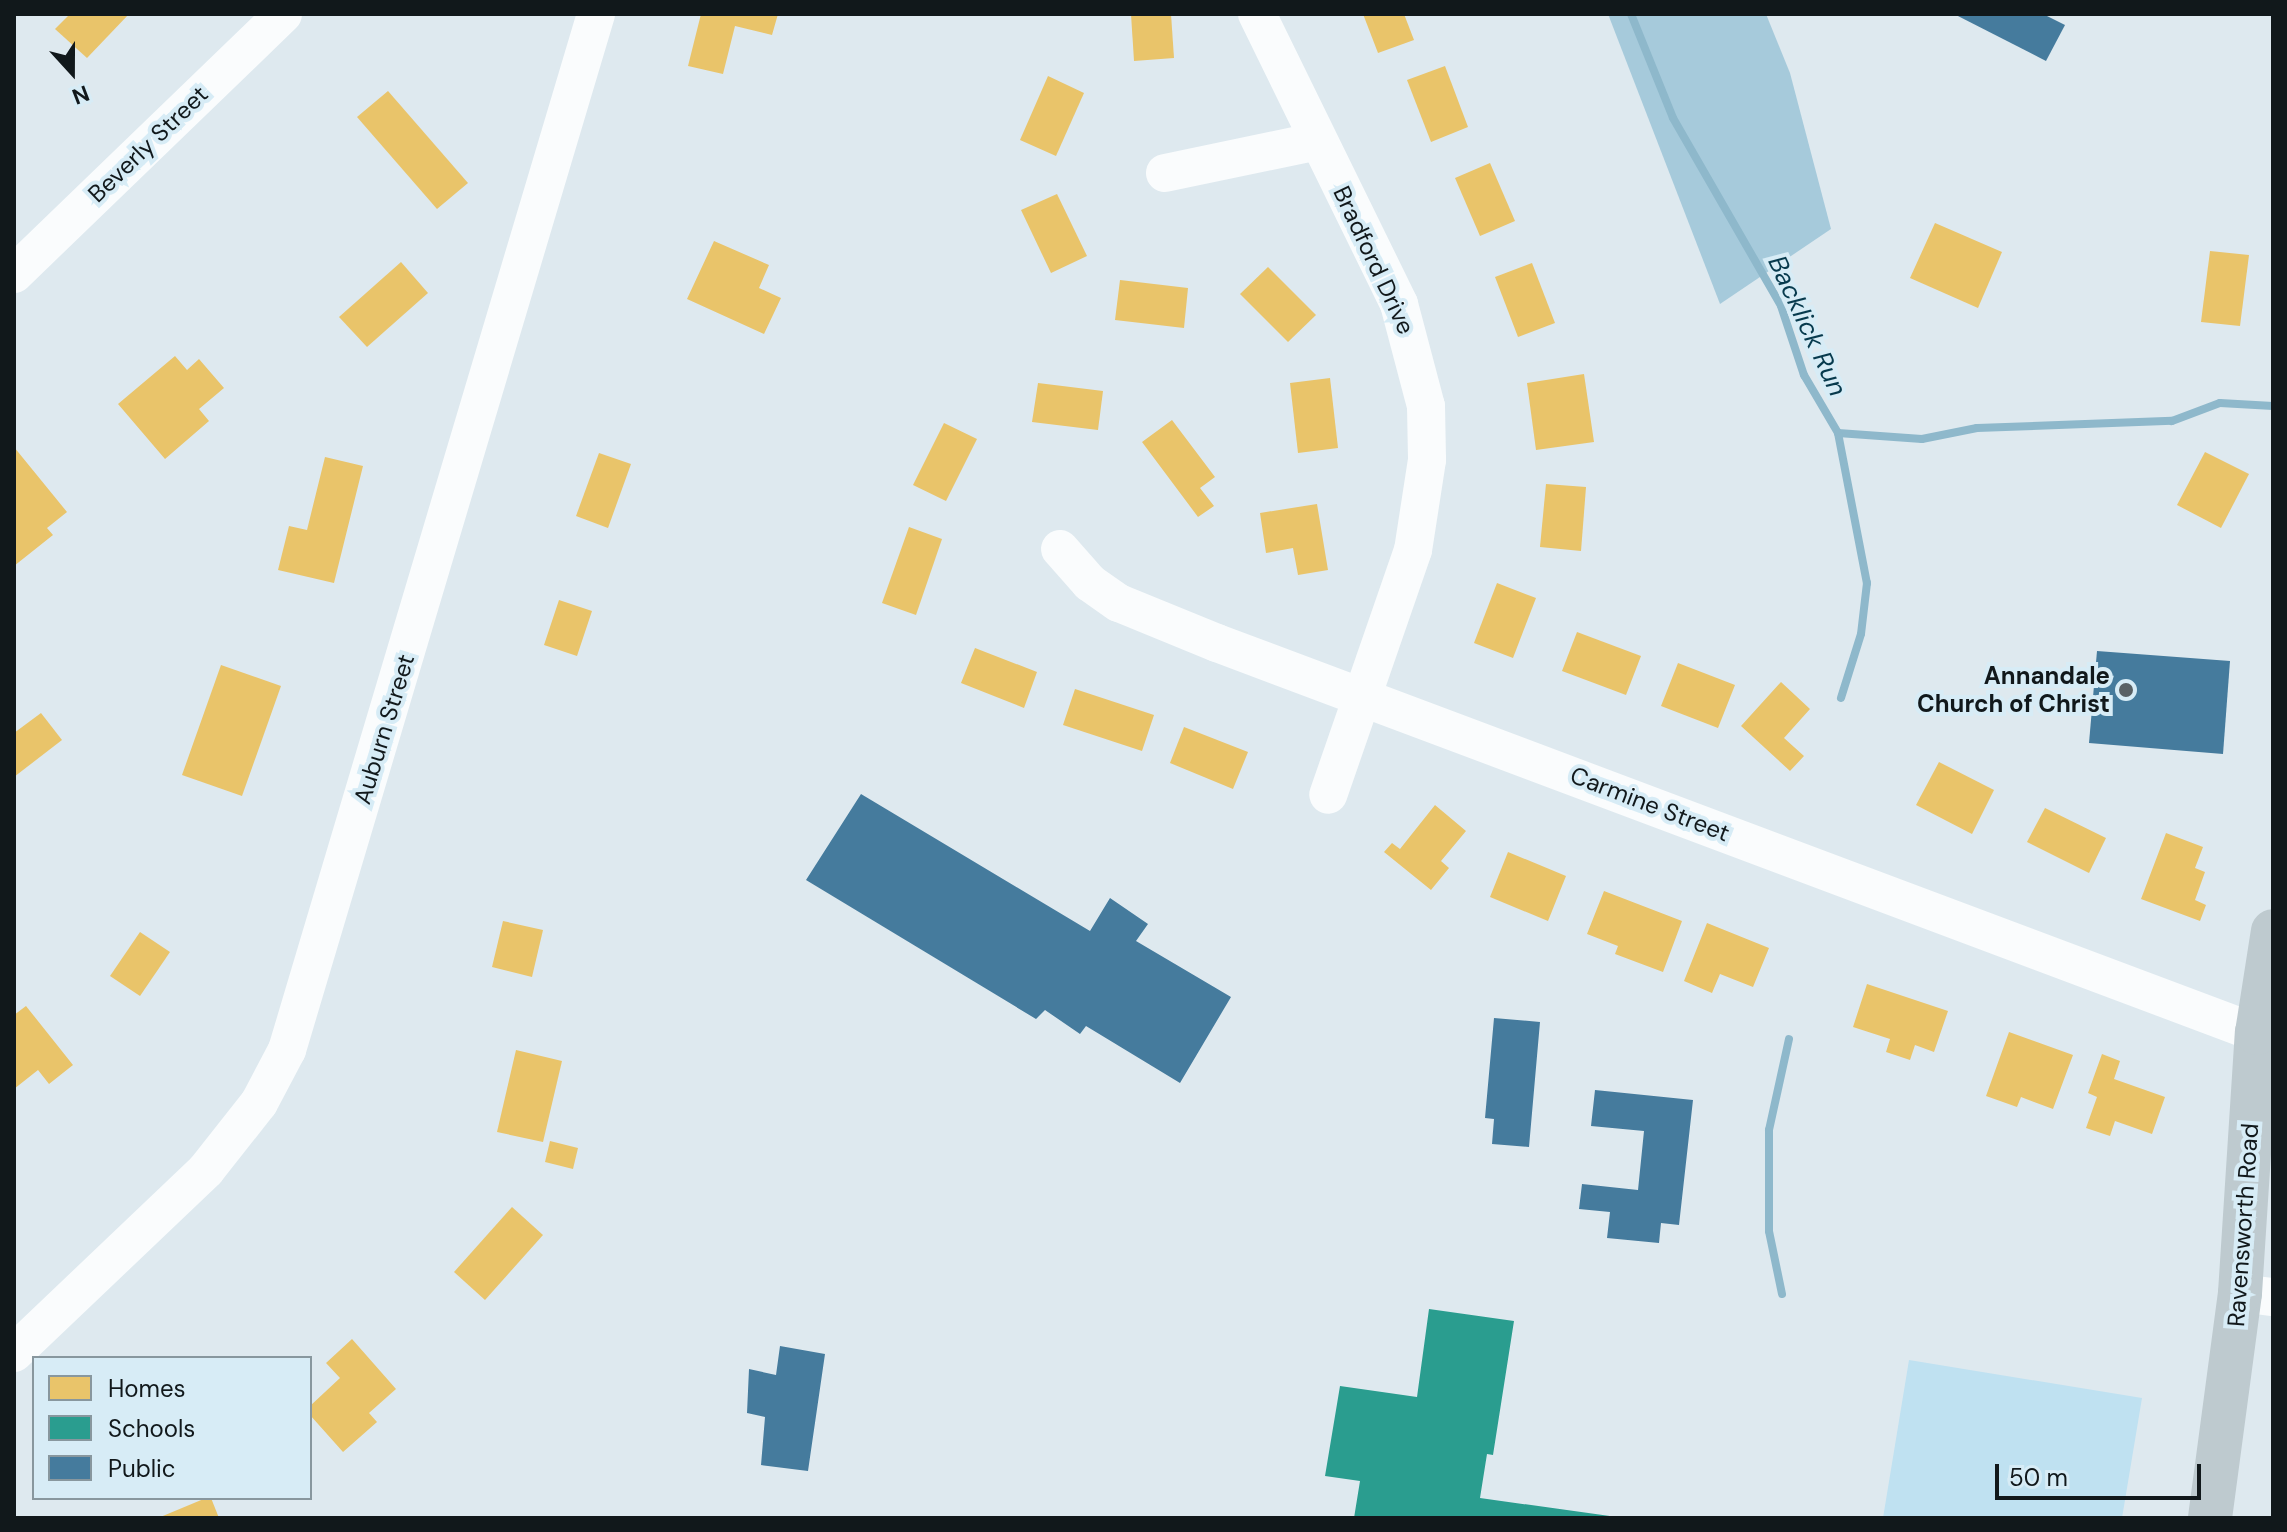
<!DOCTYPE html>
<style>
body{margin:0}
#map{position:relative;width:2287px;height:1532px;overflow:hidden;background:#dee9ef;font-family:"DM Sans",sans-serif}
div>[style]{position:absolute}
.green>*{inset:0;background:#bfe1f1}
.forest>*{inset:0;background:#a6cadb}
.homes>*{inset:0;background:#e9c46a}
.schools>*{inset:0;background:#2a9d8f}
.public>*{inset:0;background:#457b9d}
.stream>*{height:8px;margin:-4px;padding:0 4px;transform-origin:4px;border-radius:4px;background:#8eb8cb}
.minor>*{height:38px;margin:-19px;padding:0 19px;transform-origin:19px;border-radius:19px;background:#fafcfd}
.major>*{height:44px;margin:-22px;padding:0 22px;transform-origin:22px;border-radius:22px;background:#becacf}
.dots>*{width:22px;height:22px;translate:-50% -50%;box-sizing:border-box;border:4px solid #d7ecf6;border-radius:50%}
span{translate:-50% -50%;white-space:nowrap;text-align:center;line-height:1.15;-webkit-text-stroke:8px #d7ecf6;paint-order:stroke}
.street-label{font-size:24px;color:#11181b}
.poi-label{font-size:24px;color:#11181b;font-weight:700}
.right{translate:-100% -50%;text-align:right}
.water-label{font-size:26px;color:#073a4d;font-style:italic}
.frame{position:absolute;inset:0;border:16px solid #11181b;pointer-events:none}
.legend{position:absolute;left:32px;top:1356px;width:280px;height:144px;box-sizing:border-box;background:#d7ecf6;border:2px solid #88979e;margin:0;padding:10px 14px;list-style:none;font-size:24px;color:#11181b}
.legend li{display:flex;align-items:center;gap:16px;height:40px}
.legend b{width:40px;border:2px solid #88979e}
.north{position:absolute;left:32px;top:32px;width:80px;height:80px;-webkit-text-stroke:6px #d7ecf6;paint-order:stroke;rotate:159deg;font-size:22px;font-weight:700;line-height:32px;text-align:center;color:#11181b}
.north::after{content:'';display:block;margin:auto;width:28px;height:36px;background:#11181b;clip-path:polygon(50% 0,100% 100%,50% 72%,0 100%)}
.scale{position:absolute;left:1995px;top:1464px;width:206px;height:36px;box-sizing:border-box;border:4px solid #11181b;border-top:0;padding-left:10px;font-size:24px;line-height:28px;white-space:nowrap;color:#11181b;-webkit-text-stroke:6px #d7ecf6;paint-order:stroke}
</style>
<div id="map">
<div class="green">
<i style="clip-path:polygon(1909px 1360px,2142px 1398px,2122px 1518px,1883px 1518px)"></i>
</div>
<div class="forest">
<i style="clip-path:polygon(1608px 14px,1766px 14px,1790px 73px,1831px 229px,1720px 304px)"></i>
</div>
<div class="homes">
<i style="clip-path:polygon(70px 14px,129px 14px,87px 58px,55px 29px)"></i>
<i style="clip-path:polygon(701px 14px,778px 14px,772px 35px,735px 26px,723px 74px,688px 66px)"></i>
<i style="clip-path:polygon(1131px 14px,1171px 14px,1174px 58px,1134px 61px)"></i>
<i style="clip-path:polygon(1363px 14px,1404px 14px,1414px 40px,1378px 53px)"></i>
<i style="clip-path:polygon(1445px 66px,1468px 127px,1431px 142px,1407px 80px)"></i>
<i style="clip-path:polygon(1048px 76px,1084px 93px,1056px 156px,1020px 140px)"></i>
<i style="clip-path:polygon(388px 91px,468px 183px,437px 209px,357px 117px)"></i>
<i style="clip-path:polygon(1490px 163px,1515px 221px,1480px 236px,1455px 178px)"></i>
<i style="clip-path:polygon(1057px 194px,1087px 256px,1051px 273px,1021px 210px)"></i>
<i style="clip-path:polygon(1935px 223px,2002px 252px,1978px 308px,1910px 278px)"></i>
<i style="clip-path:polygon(714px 241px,769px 265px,759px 288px,781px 298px,764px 334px,687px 299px)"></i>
<i style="clip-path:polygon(2210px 251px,2249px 255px,2240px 326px,2201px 322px)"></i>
<i style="clip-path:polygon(401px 262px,428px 293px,367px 347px,339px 317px)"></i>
<i style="clip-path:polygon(1532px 263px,1555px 323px,1518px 337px,1495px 277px)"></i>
<i style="clip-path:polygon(1268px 267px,1316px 315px,1288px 342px,1240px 294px)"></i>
<i style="clip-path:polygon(1120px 280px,1188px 288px,1184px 328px,1115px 320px)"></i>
<i style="clip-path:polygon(175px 356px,187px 370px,199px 359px,224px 388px,199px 409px,209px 421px,165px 459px,118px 404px)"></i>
<i style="clip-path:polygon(1584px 374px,1594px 442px,1536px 450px,1527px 383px)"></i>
<i style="clip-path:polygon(1330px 378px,1338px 448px,1298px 453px,1290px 383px)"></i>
<i style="clip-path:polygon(1038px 383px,1103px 391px,1098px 430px,1032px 422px)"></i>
<i style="clip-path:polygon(1172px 420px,1215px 477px,1200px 488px,1214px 506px,1198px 517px,1142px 442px)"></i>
<i style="clip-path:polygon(944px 423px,977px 439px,946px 501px,913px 485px)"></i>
<i style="clip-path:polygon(14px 447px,67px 512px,47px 528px,53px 535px,14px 566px)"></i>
<i style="clip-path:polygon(2205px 452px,2249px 474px,2221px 528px,2177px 505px)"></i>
<i style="clip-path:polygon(599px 453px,631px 464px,608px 528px,576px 516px)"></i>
<i style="clip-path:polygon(325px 457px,363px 466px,334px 583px,278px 570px,289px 526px,307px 530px)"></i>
<i style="clip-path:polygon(1546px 484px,1586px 487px,1581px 551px,1540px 547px)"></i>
<i style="clip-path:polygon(1317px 504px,1328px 570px,1298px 575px,1293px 548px,1266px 553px,1260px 513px)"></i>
<i style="clip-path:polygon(909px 527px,942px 539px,916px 615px,882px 603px)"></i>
<i style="clip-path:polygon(1497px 583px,1536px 598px,1513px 658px,1474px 643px)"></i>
<i style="clip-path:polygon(559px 600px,592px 611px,577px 656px,544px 645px)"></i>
<i style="clip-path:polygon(1577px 632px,1641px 656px,1626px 695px,1562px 671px)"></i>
<i style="clip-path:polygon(975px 648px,1037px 672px,1024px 708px,961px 683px)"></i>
<i style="clip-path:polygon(1678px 663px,1735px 685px,1718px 728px,1661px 706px)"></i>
<i style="clip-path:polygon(221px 665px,281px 686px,242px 796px,182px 775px)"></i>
<i style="clip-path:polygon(1781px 682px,1810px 709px,1784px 738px,1804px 756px,1790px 771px,1741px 726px)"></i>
<i style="clip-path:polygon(1075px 689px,1154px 715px,1142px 751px,1063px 725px)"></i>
<i style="clip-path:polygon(41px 713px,62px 740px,14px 777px,14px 733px)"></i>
<i style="clip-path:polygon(1184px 727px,1248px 752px,1233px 789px,1170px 763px)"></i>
<i style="clip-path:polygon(1939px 762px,1994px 790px,1972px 834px,1916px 805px)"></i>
<i style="clip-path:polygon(1435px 805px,1466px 831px,1441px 861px,1449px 868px,1431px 890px,1384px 852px,1392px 843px,1400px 849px)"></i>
<i style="clip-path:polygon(2045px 808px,2106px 838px,2089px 873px,2027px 842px)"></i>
<i style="clip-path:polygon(2166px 833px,2203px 847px,2195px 868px,2205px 872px,2195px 900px,2206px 905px,2200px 921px,2141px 899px)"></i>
<i style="clip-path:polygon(1508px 852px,1566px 876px,1548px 921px,1490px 897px)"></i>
<i style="clip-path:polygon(1604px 891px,1682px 921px,1663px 972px,1615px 954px,1618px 946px,1587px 934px)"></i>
<i style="clip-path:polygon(503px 921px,543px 930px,532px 977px,492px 967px)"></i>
<i style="clip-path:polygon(1707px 923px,1769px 948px,1753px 987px,1720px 974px,1712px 993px,1684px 981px)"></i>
<i style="clip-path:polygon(140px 932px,170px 952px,140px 996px,110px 976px)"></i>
<i style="clip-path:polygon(1867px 984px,1948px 1011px,1934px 1052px,1915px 1045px,1910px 1060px,1886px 1052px,1890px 1039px,1853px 1027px)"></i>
<i style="clip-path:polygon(26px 1006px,73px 1065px,49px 1084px,38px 1070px,14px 1089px,14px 1015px)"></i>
<i style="clip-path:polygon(2009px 1032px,2073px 1055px,2053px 1109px,2021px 1097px,2017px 1107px,1986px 1096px)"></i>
<i style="clip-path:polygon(516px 1050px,562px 1061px,543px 1142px,497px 1132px)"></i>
<i style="clip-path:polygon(2102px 1054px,2120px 1061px,2114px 1079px,2165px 1097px,2152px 1134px,2115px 1121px,2110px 1136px,2086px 1128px,2097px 1097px,2088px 1093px)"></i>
<i style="clip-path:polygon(550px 1141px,578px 1148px,573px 1169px,545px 1162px)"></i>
<i style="clip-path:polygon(512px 1207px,543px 1235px,485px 1300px,454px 1272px)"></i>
<i style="clip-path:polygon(352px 1339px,396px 1389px,369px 1413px,377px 1422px,343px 1452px,310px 1415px,310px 1406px,340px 1378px,326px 1363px)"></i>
<i style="clip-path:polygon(211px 1498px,219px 1518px,158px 1518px,206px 1498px)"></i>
</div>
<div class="schools">
<i style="clip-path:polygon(1429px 1309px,1514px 1321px,1493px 1455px,1487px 1454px,1480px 1498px,1624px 1518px,1354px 1518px,1360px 1481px,1325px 1476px,1340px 1386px,1417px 1397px)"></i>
</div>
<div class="public">
<i style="clip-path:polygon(1954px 14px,2043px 14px,2065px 25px,2046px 61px)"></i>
<i style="clip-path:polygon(2097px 651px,2230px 661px,2223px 754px,2089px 743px)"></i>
<i style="clip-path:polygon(861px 794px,1090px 931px,1110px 898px,1148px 924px,1136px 941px,1231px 997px,1180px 1083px,1086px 1026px,1080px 1034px,1045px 1010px,1036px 1019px,806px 880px)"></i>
<i style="clip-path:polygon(1494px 1018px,1540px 1022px,1529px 1147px,1492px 1144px,1494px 1119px,1485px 1118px)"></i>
<i style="clip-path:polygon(1595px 1090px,1693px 1100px,1679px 1225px,1661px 1223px,1659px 1243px,1607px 1238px,1610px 1212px,1579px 1209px,1582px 1184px,1638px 1190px,1644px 1131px,1591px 1126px)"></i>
<i style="clip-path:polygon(780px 1346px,825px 1354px,808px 1471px,761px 1465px,765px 1417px,747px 1413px,749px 1369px,776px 1375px)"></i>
</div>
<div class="stream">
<i style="left:1631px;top:14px;width:112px;rotate:68deg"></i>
<i style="left:1673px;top:118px;width:217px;rotate:60.1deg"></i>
<i style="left:1781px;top:306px;width:73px;rotate:71.6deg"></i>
<i style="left:1804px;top:375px;width:67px;rotate:59.6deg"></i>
<i style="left:1838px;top:433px;width:84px;rotate:4.1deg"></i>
<i style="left:1922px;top:439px;width:56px;rotate:-11.3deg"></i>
<i style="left:1977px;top:428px;width:195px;rotate:-2.1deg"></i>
<i style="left:2172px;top:421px;width:51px;rotate:-20.6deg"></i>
<i style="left:2220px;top:403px;width:53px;rotate:3.2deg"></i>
<i style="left:1838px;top:433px;width:153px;rotate:79.1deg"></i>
<i style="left:1867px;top:583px;width:51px;rotate:96.7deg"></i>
<i style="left:1861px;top:634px;width:67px;rotate:107.4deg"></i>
<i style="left:1782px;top:1294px;width:64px;rotate:-101.7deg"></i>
<i style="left:1769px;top:1231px;width:101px;rotate:-90deg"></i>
<i style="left:1769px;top:1130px;width:93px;rotate:-77.6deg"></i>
</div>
<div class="minor">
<i style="left:1257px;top:14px;width:323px;rotate:63.9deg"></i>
<i style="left:1399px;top:304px;width:106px;rotate:75.2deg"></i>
<i style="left:1426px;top:406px;width:54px;rotate:88.9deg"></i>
<i style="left:1427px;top:460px;width:91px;rotate:98.8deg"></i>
<i style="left:1413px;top:550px;width:259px;rotate:109.1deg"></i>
<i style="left:1165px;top:173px;width:156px;rotate:-11.8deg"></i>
<i style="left:14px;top:274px;width:374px;rotate:-44deg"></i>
<i style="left:1060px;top:549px;width:45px;rotate:48.6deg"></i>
<i style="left:1090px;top:583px;width:35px;rotate:35deg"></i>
<i style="left:1119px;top:603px;width:106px;rotate:22.2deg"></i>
<i style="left:1217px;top:643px;width:1111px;rotate:20.56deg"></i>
<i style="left:2240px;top:1293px;width:33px;rotate:7deg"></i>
<i style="left:14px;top:1353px;width:265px;rotate:-43.6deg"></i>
<i style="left:206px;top:1170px;width:85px;rotate:-51.7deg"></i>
<i style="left:259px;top:1103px;width:60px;rotate:-62.2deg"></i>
<i style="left:287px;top:1050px;width:1081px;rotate:-73.39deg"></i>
</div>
<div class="major">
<i style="left:2210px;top:1518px;width:227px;rotate:-82.4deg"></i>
<i style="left:2240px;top:1293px;width:261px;rotate:-86.3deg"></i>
<i style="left:2257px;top:1033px;width:103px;rotate:-81.1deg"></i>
</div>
<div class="dots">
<i style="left:2126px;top:690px;background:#596165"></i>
</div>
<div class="street-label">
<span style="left:148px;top:144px;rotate:-44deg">Beverly Street</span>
<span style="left:1374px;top:260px;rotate:65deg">Bradford Drive</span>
<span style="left:384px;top:729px;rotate:-73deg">Auburn Street</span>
<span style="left:1650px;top:804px;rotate:21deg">Carmine Street</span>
<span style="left:2243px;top:1225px;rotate:-86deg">Ravensworth Road</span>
</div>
<div class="poi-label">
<span class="right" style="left:2110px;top:690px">Annandale<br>Church of Christ</span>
</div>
<div class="water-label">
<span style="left:1807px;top:326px;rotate:65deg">Backlick Run</span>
</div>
<div class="frame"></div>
<ul class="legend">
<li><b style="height:22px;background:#e9c46a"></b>Homes</li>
<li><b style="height:22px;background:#2a9d8f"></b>Schools</li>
<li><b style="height:22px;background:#457b9d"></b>Public</li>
</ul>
<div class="north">N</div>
<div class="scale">50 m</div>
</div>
